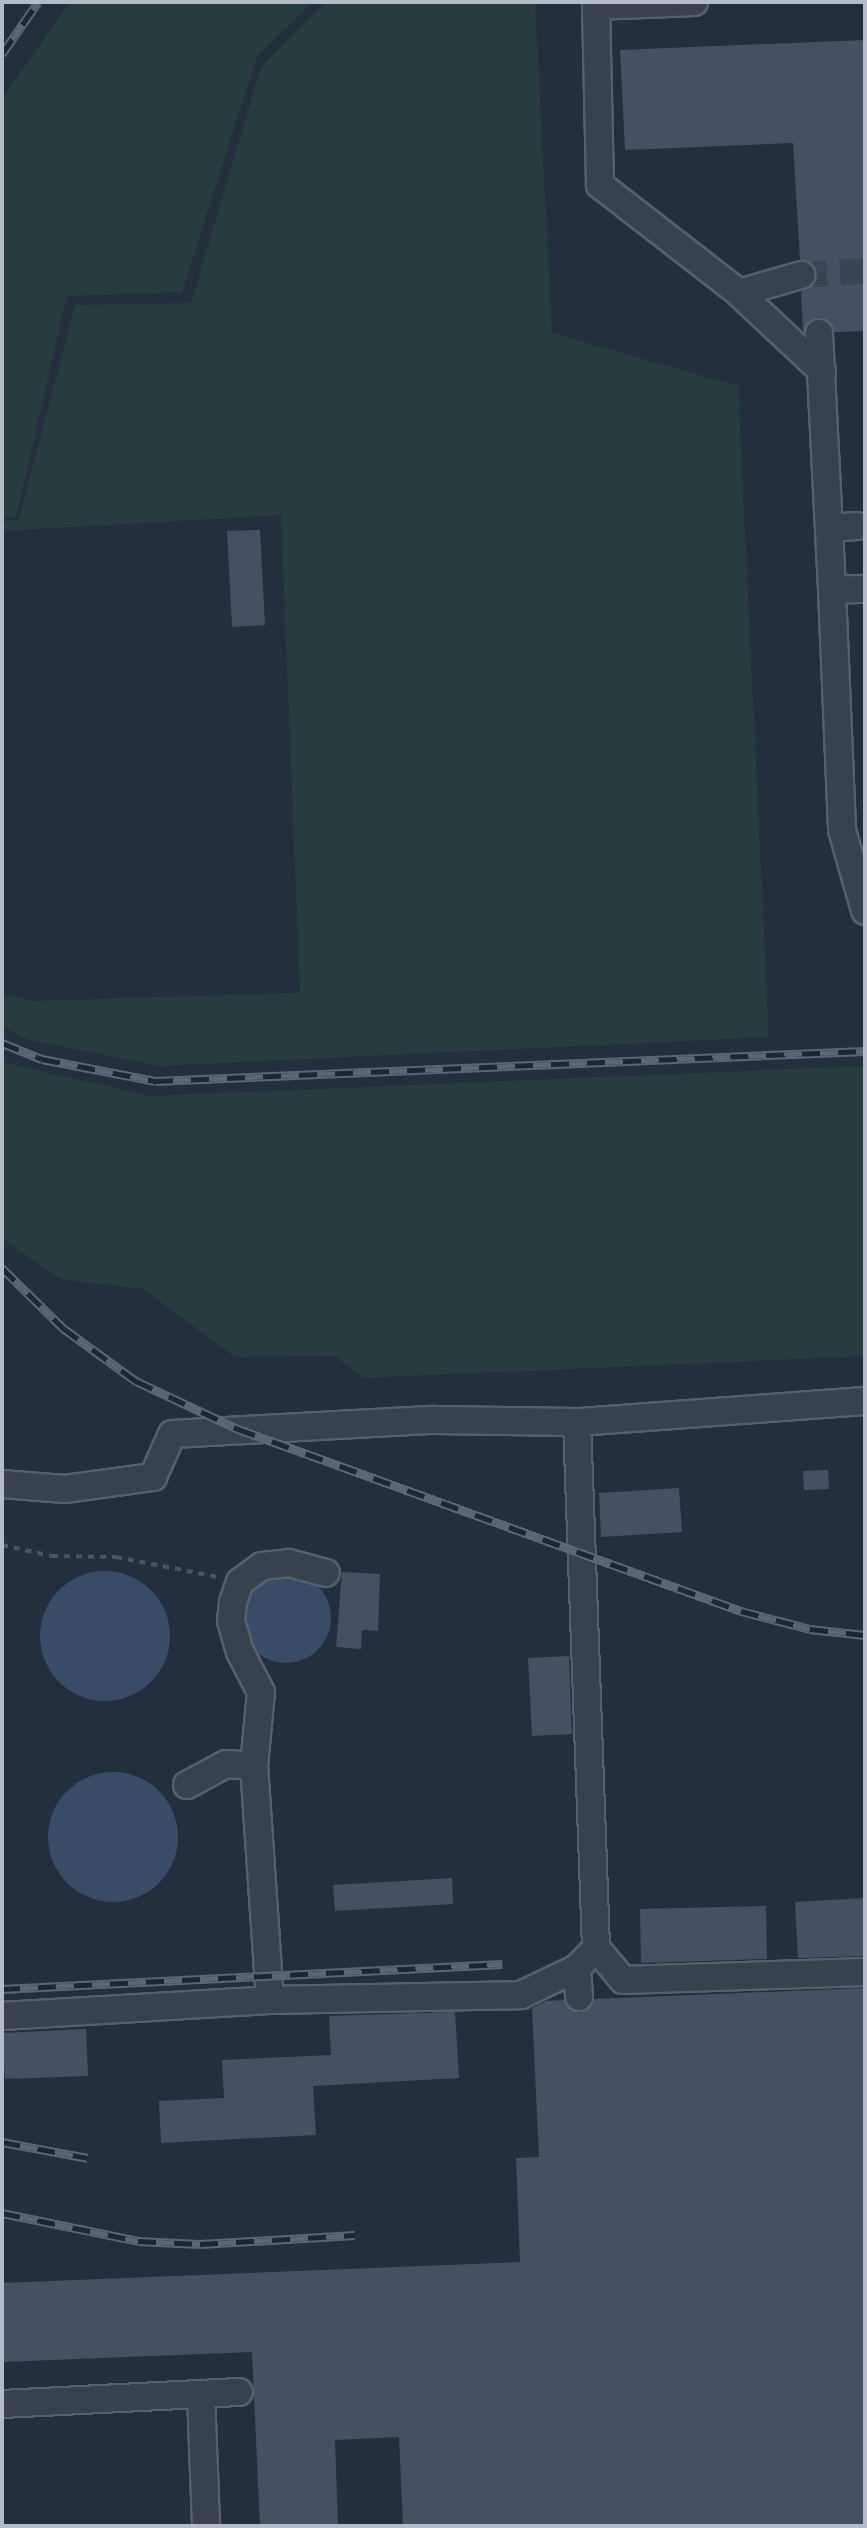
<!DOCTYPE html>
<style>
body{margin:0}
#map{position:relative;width:867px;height:2528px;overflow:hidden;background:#242f3e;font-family:"Space Grotesk",sans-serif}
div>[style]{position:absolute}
.green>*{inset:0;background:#263c3f}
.water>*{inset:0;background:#394c67}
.round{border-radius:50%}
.building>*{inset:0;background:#455162}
.minor-tunnel>*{height:26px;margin-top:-13px;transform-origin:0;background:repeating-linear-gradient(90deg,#3a4453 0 26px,transparent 0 39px)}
.path>*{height:4px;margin-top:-2px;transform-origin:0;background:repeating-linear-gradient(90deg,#44595c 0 6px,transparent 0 12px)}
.roads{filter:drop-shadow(2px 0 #565f6c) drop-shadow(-2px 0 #565f6c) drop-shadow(0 2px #565f6c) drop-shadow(0 -2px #565f6c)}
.minor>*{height:26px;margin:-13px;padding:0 13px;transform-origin:13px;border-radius:13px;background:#38414e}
.rail>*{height:9px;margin-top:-4.5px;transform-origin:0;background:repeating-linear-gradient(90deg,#1d2633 0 18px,#5a6575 0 36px);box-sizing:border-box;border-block:2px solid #5a6575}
span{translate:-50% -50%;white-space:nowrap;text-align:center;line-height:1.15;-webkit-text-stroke:6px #1d2633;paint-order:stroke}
.frame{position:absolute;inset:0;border:4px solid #b4bcc9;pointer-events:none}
</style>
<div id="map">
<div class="green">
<i style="clip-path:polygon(70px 2px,313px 2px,257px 56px,182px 292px,67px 296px,16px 517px,2px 519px,2px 99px)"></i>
<i style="clip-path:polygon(327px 2px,535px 2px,552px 333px,738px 386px,769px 1037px,159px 1066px,29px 1040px,2px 1027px,2px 994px,31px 1001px,300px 993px,281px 515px,2px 531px,2px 522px,19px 519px,75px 305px,191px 303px,261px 67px)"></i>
<i style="clip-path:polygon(2px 1062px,150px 1096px,865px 1066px,865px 1356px,363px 1378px,335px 1356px,235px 1357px,143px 1289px,60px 1279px,2px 1238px)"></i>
</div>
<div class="water">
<i class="round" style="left:40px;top:1571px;width:130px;height:130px"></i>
<i class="round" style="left:241px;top:1573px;width:90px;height:90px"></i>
<i class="round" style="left:48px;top:1772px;width:130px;height:130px"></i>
</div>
<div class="building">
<i style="clip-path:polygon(865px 40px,865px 331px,835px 332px,819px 317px,810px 320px,803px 332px,801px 292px,813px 285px,816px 271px,800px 259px,793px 143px,625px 150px,620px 50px)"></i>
<i style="clip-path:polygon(260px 530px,265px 625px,232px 627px,227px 531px)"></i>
<i style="clip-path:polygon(828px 1470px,829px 1489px,804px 1490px,803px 1471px)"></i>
<i style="clip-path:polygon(679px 1488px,682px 1532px,601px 1537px,599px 1493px)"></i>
<i style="clip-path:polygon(342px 1572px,380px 1574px,378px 1631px,362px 1630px,361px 1649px,336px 1647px)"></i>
<i style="clip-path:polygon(569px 1656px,572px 1734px,532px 1736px,528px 1658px)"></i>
<i style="clip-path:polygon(452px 1878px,453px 1904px,335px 1911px,333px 1885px)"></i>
<i style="clip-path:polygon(865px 1898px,865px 1956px,798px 1958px,795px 1902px)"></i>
<i style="clip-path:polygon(766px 1906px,767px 1959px,641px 1963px,640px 1909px)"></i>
<i style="clip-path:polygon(865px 1988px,865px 2526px,403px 2526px,399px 2437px,335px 2440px,338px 2526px,260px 2526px,252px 2352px,2px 2362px,2px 2283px,520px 2262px,516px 2158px,539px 2157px,532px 2008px,546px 2001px,564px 2000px,579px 2013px,595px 1999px)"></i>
<i style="clip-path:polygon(455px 2012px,459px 2078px,313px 2086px,316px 2135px,161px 2143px,159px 2101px,224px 2098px,222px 2060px,331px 2055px,329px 2016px)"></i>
<i style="clip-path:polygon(86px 2029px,88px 2076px,5px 2079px,2px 2033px)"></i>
</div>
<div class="minor-tunnel">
<i style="left:801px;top:275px;width:64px;rotate:-3.6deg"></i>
</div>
<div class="path">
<i style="left:2px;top:1545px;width:51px;rotate:12.4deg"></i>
<i style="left:52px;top:1556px;width:64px;rotate:0.9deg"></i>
<i style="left:116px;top:1557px;width:104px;rotate:11.1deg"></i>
</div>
<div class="roads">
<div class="minor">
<i style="left:694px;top:2px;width:98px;rotate:177.7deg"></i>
<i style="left:596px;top:6px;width:179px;rotate:88.7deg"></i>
<i style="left:600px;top:185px;width:176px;rotate:37.8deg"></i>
<i style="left:739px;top:293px;width:114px;rotate:43.2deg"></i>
<i style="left:739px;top:293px;width:65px;rotate:-16.2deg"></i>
<i style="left:819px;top:333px;width:257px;rotate:87.1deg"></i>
<i style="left:832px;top:590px;width:33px;rotate:-2deg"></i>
<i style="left:829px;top:528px;width:28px;rotate:-4deg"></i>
<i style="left:832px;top:590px;width:240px;rotate:87.6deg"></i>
<i style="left:842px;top:830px;width:84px;rotate:74.1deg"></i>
<i style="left:865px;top:1401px;width:289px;rotate:175.8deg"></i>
<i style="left:577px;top:1422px;width:526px;rotate:87.93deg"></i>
<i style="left:596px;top:1948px;width:42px;rotate:49.8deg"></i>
<i style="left:623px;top:1980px;width:242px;rotate:-1.9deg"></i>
<i style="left:2px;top:1484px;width:63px;rotate:4.5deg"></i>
<i style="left:65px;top:1489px;width:89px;rotate:-7.8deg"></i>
<i style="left:153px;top:1477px;width:47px;rotate:-66.2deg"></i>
<i style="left:172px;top:1434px;width:262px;rotate:-3.1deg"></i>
<i style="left:434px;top:1420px;width:143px;rotate:0.8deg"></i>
<i style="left:187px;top:1785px;width:44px;rotate:-28.3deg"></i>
<i style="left:226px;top:1764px;width:28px;rotate:4deg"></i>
<i style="left:577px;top:1968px;width:29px;rotate:86deg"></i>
<i style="left:270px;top:2000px;width:235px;rotate:-93.9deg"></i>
<i style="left:254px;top:1766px;width:74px;rotate:-84.6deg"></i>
<i style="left:261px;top:1692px;width:45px;rotate:-117.7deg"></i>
<i style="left:240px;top:1652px;width:32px;rotate:-106deg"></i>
<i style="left:231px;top:1621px;width:19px;rotate:-84deg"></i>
<i style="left:233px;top:1602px;width:21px;rotate:-71deg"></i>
<i style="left:240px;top:1582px;width:27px;rotate:-36deg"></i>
<i style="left:262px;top:1566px;width:27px;rotate:-6deg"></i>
<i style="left:289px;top:1563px;width:38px;rotate:15deg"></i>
<i style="left:2px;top:2016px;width:268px;rotate:-3.4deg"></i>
<i style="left:270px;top:2000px;width:251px;rotate:-1.1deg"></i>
<i style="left:521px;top:1995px;width:62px;rotate:-25.7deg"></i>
<i style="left:577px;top:1968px;width:28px;rotate:-46deg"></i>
<i style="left:201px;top:2394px;width:132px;rotate:87.8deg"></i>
<i style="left:2px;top:2404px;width:237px;rotate:-2.9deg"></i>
</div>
</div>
<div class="rail">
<i style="left:2px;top:54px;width:63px;rotate:-55.3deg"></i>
<i style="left:2px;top:1043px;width:43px;rotate:21.8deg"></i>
<i style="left:42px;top:1059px;width:115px;rotate:11deg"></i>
<i style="left:155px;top:1081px;width:711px;rotate:-2.42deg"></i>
<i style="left:2px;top:1268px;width:86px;rotate:44.5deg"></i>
<i style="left:63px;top:1328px;width:90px;rotate:36deg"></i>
<i style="left:136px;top:1381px;width:113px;rotate:25.2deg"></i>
<i style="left:238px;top:1429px;width:535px;rotate:19.89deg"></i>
<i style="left:741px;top:1611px;width:71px;rotate:14.6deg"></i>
<i style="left:810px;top:1629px;width:55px;rotate:6.2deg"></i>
<i style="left:2px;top:1989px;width:501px;rotate:-2.86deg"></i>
<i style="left:2px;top:2142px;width:87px;rotate:10.5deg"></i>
<i style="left:2px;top:2213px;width:139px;rotate:11.6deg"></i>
<i style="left:138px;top:2241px;width:62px;rotate:2.8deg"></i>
<i style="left:200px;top:2244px;width:155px;rotate:-3.3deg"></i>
</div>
<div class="frame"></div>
</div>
